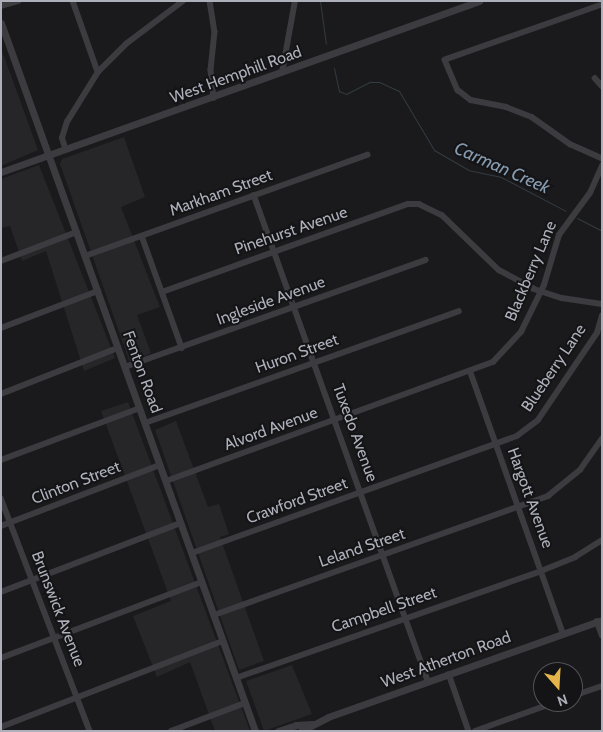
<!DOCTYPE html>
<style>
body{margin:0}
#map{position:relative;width:603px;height:732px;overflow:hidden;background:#1a191b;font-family:Cabin,sans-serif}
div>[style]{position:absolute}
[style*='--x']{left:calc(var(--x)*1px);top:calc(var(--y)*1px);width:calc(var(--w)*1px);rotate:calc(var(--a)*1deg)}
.built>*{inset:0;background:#262528}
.stream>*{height:1px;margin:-0.5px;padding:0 0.5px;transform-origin:0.5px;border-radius:0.5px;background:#333c43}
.minor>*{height:5.5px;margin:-2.75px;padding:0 2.75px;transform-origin:2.75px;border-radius:2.75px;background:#3b3b40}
.tertiary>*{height:7px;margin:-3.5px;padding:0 3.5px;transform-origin:3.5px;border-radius:3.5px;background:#3b3b40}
span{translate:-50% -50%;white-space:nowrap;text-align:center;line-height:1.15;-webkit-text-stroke:4px #141416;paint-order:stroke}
.street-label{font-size:16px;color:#adb0ba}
.water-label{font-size:18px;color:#879cb1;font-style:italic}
.frame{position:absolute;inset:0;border:2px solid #adb0ba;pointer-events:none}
.north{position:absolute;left:533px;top:662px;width:50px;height:50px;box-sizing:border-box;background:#141416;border:1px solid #515258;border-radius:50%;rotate:161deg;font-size:14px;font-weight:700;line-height:20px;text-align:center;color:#adb0ba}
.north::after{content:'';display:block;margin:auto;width:18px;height:22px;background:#e3b54a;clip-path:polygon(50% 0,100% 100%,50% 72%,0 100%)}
</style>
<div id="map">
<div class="built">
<div style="clip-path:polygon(1px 48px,38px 150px,1px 166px)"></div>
<div style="clip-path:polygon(124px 137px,145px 197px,121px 207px,160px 307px,137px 315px,151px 353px,130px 363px,60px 164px,62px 159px)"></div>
<div style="clip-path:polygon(39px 165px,115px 358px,84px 371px,46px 251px,22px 261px,10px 226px,1px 228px,1px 179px)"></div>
<div style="clip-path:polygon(128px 402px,250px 731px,215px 731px,190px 662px,157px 677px,133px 616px,171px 601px,101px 411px)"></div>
<div style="clip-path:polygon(176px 421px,208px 507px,219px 504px,229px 534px,220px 537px,264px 661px,239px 670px,155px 430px)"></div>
<div style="clip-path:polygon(292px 665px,312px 714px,264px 731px,246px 681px)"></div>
</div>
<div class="stream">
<div style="--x:320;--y:1;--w:43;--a:82.1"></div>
<div style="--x:334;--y:68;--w:24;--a:78"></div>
<div style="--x:339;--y:91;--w:8;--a:23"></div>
<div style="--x:346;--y:94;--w:27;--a:-27"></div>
<div style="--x:370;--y:82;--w:9;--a:0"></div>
<div style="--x:379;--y:82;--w:22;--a:24"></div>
<div style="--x:399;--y:91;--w:69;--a:59.3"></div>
<div style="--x:434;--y:150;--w:39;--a:30"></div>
<div style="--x:468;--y:170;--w:34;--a:12"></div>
<div style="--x:501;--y:177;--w:73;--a:27.6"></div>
<div style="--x:577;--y:218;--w:28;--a:27"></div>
</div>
<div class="minor">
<div style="--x:73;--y:1;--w:75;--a:70.6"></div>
<div style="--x:210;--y:1;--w:31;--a:81"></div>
<div style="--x:215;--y:32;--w:38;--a:96"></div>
<div style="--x:211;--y:70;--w:28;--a:84"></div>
<div style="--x:602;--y:5;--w:166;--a:160.7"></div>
<div style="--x:445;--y:60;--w:33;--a:67"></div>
<div style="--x:458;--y:90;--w:16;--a:38"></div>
<div style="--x:471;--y:100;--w:36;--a:11"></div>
<div style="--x:506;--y:107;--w:28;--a:21"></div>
<div style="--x:532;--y:117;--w:47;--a:35.4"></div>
<div style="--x:570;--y:144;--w:35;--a:24"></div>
<div style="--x:1;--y:6;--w:18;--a:-16"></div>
<div style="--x:282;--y:73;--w:73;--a:-79.8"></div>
<div style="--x:595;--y:78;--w:11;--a:49"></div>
<div style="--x:65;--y:148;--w:10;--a:-107"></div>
<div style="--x:62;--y:138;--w:17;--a:-73"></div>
<div style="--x:67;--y:122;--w:59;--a:-58.2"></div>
<div style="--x:98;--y:72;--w:40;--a:-45"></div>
<div style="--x:126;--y:44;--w:71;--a:-37"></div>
<div style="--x:254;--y:195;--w:516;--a:70.3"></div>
<div style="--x:142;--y:236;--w:119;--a:70.3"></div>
<div style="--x:85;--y:256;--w:300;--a:-19.7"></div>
<div style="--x:1;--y:261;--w:81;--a:-20.9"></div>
<div style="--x:162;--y:292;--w:261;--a:-19.7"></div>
<div style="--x:408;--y:204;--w:11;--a:0"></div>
<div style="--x:419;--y:204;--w:25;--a:26"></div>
<div style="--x:442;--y:215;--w:79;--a:44"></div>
<div style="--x:499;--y:270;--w:40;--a:28"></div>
<div style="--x:534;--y:289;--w:29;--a:18"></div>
<div style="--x:562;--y:298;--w:40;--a:8.5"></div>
<div style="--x:1;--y:328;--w:104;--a:-20.9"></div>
<div style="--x:125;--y:367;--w:319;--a:-19.6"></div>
<div style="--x:471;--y:373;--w:276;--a:70.5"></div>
<div style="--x:1;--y:394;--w:126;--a:-21.5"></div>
<div style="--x:145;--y:423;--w:333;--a:-19.6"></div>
<div style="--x:1;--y:460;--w:148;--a:-20.5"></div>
<div style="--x:166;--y:481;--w:348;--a:-20"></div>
<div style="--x:493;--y:362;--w:41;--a:-47"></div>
<div style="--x:521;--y:332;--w:52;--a:-63.9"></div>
<div style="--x:544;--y:285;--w:52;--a:-73.3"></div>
<div style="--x:559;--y:235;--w:52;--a:-53.6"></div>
<div style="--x:590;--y:193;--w:30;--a:-66"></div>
<div style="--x:1;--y:498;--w:249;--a:69.1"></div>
<div style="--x:1;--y:526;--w:170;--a:-21"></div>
<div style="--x:192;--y:553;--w:345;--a:-19.8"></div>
<div style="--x:517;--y:436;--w:26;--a:-37"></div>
<div style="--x:538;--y:420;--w:105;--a:-55.9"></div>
<div style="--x:597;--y:333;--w:18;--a:-74"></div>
<div style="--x:1;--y:592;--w:193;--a:-21"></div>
<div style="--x:214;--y:615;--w:355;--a:-19.6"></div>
<div style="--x:548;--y:496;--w:41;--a:-39.1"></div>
<div style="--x:580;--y:470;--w:38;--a:-55"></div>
<div style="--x:597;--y:621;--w:15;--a:70"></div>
<div style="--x:1;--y:658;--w:215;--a:-20.7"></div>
<div style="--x:449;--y:674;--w:60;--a:70.7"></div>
<div style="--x:236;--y:678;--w:323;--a:-19.3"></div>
<div style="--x:541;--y:571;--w:37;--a:-22"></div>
<div style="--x:575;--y:557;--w:32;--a:-32"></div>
<div style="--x:573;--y:696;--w:31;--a:-19"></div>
<div style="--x:1;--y:727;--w:238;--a:-21.2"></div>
<div style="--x:171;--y:731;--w:79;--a:-20.7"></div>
<div style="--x:475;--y:731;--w:86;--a:-19.7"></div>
</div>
<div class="tertiary">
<div style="--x:1;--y:23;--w:752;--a:70.26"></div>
<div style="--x:1;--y:172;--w:508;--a:-19.68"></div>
<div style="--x:278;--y:731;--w:19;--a:-18"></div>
<div style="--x:296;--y:725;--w:16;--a:-4"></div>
<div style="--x:301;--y:731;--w:30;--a:-27"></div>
<div style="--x:328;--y:717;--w:291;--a:-19.5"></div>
</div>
<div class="street-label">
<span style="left:236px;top:75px;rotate:-20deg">West Hemphill Road</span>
<span style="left:221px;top:193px;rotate:-20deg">Markham Street</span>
<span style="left:291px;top:231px;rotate:-19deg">Pinehurst Avenue</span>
<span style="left:531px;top:271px;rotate:-67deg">Blackberry Lane</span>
<span style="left:271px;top:301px;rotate:-20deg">Ingleside Avenue</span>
<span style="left:297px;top:354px;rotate:-20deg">Huron Street</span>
<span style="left:554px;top:368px;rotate:-56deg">Blueberry Lane</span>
<span style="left:142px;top:372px;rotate:70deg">Fenton Road</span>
<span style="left:271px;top:429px;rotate:-20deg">Alvord Avenue</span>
<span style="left:355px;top:433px;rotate:70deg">Tuxedo Avenue</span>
<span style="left:76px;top:483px;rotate:-21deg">Clinton Street</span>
<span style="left:530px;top:498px;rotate:70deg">Hargott Avenue</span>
<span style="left:297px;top:501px;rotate:-20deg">Crawford Street</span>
<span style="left:362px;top:548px;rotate:-19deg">Leland Street</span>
<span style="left:58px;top:609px;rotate:69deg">Brunswick Avenue</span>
<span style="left:384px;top:610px;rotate:-19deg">Campbell Street</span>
<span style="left:446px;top:660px;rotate:-20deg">West Atherton Road</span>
</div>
<div class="water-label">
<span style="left:502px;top:168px;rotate:24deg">Carman Creek</span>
</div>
<div class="frame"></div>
<div class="north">N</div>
</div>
